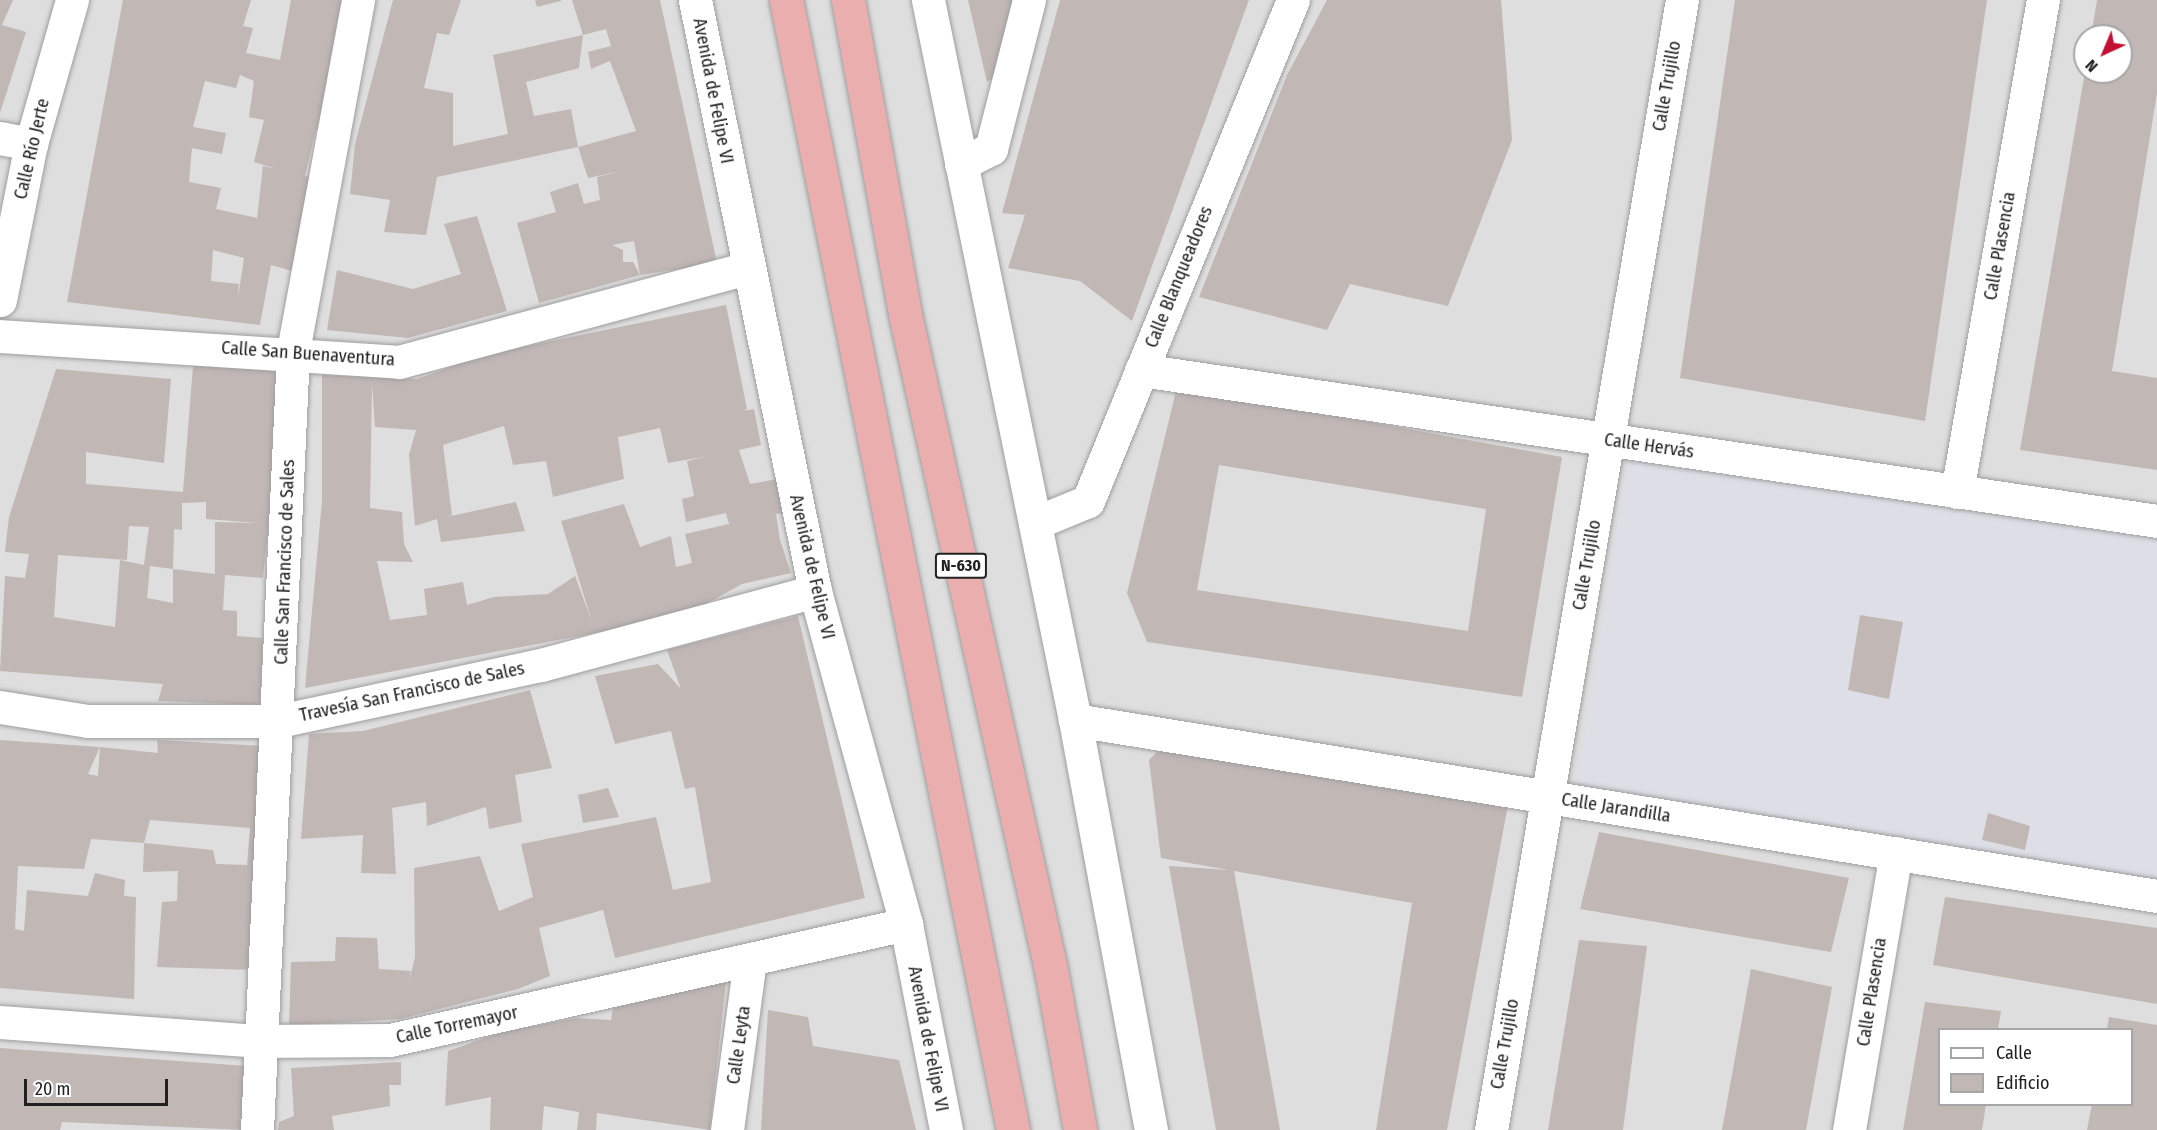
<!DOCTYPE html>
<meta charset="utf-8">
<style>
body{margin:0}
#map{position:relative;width:2157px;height:1130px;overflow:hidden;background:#f0ece8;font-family:"Fira Sans Condensed",sans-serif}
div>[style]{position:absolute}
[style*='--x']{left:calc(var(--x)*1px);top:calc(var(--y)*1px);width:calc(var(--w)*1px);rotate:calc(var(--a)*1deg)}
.residential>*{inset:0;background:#dfdede}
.plaza>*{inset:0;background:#dddee6}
.building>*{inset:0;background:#c1b7b5}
.roads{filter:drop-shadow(0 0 2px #9e9e9e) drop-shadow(0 0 2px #9e9e9e)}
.minor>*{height:33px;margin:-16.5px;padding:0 16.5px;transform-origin:16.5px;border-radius:16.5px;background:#fff}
.trunk>*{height:33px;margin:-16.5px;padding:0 16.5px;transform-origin:16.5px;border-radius:16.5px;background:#ebaeae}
span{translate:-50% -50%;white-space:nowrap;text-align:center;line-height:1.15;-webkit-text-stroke:6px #fff;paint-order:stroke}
.shield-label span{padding:2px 4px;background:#fff;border:2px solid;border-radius:4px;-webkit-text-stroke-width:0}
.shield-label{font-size:16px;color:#212121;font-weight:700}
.street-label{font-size:18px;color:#212121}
.legend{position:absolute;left:1938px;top:1028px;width:195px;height:78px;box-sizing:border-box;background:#fff;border:2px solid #a6a6a6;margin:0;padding:8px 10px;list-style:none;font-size:18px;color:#212121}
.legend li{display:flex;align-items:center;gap:12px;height:30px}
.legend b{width:30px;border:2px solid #a6a6a6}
.north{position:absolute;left:2073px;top:24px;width:60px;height:60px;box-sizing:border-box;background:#fff;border:2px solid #a6a6a6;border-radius:50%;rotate:224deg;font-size:16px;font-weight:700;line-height:24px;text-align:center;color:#212121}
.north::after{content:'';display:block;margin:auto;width:21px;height:27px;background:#c30f31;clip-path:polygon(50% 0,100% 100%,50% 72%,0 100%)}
.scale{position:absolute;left:24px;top:1079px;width:144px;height:27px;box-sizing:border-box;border:3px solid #212121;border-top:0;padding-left:8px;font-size:18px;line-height:21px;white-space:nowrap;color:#212121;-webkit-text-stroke:4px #fff;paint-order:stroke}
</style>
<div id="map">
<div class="residential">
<div style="clip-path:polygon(evenodd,0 0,2157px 0,2157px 1130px,0 1130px,0 0,2085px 36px,2121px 36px,2121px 72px,2085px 72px,2085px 36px,0 0,1940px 1030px,2132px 1030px,2132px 1104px,1940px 1104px,1940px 1030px)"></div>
</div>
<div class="plaza">
<div style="clip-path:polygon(1630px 443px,2157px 535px,2157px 882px,1576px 793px)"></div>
</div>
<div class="building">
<div style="clip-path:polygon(0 0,13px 0,2px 25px,26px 32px,0 113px)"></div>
<div style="clip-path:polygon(evenodd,123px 0,251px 0,243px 26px,253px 28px,246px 53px,280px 60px,291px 0,350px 0,324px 131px,316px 129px,305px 176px,314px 178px,292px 271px,271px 265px,260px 325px,67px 302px,123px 0,240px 75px,254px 81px,249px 117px,264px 120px,254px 162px,277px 169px,263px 166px,257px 218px,216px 209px,221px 188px,189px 182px,192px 148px,222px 154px,226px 133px,193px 127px,205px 81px,236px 88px,240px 75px,123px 0,213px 250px,244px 258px,238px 298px,239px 284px,211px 281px,213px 250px)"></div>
<div style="clip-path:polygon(evenodd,393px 0,461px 0,449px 35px,437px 33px,424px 88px,453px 93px,453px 146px,508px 134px,493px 55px,583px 35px,572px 0,660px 0,717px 263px,640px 275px,539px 303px,517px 223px,556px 212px,550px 192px,578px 183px,584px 204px,600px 200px,597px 177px,621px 171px,588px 178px,578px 147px,636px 131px,610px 61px,591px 69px,588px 52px,611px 46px,606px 29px,583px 35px,579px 68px,526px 82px,534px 116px,571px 109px,578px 147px,437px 177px,426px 235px,384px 232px,390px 200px,350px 194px,355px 144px,393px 0,634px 241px,640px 275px,633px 262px,623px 262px,623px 250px,612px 245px,634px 241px)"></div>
<div style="clip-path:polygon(535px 0,561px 0,561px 1px,537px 7px)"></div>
<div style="clip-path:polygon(968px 0,1016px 0,994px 77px,987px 82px)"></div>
<div style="clip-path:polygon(1060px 0,1249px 0,1132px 321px,1080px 281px,1008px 268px,1025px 215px,1002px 213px)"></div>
<div style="clip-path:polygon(1327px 0,1501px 0,1512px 140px,1448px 306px,1350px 284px,1327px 330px,1199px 297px,1287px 75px)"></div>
<div style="clip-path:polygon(1735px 0,1987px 0,1925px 421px,1680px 378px)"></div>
<div style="clip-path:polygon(2097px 0,2157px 0,2157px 93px,2112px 371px,2157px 378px,2157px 470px,2020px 450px,2085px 72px,2121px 72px,2121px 36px,2091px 36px)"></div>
<div style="clip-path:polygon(477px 216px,507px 311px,408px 338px,327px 330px,337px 270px,413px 289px,461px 274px,444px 224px)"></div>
<div style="clip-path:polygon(evenodd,726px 305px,747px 409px,741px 411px,754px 409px,761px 445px,739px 450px,750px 484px,777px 479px,784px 513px,776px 514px,780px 540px,791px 573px,742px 584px,684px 616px,305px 688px,322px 501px,322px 375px,417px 379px,484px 355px,726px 305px,372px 384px,375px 427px,416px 430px,409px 455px,415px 526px,437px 519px,441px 542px,525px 531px,516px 502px,446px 517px,452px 515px,443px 445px,504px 426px,513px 465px,546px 461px,553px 497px,624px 479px,618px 437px,660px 428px,668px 463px,708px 456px,687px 461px,694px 496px,682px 499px,686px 522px,726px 513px,729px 524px,685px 534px,692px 563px,676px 567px,671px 536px,640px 547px,624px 504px,561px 521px,592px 622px,575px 576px,548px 594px,494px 597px,467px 605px,463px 582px,424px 589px,427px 615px,390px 620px,377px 561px,413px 562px,404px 544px,402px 512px,370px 508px,372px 384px)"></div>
<div style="clip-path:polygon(evenodd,227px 363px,284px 372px,263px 578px,225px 575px,223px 610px,237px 611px,237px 636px,263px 638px,260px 705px,158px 701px,163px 684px,0 671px,5px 576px,25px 578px,29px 554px,5px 552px,9px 517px,56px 369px,171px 379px,164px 463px,86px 452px,86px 484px,183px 492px,193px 366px,227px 363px,206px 502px,206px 519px,259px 523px,215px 522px,215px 574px,173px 569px,173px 603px,147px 598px,150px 566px,173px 569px,174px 529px,182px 530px,182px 503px,206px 502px,227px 363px,129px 526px,149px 527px,144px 565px,120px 560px,115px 627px,54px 617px,58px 555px,127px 560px,129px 526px)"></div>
<div style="clip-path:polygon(evenodd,1177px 387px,1562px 457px,1522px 697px,1147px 642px,1127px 593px,1177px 387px,1219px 465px,1486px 509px,1468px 631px,1197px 590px,1219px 465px)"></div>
<div style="clip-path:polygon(1860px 615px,1903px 622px,1889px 699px,1848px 690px)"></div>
<div style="clip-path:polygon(798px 616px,865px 898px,615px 958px,603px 910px,539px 928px,550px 976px,518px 989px,400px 1019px,289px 1026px,291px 962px,335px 961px,336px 937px,377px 938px,379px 969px,411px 971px,408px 986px,415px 957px,414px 868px,480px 856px,499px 911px,533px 897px,521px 844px,656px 817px,673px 890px,711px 882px,695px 787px,685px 789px,671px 731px,615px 744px,595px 676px,658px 664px,681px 689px,667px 650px)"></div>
<div style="clip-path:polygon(530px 690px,552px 768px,515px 775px,522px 822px,489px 829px,486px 807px,427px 826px,426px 802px,392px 808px,396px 874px,361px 873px,363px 835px,301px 839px,309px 734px,363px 731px)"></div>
<div style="clip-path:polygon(0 740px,100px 747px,88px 774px,98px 776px,100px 747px,158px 753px,157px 740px,265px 746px,254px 970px,157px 967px,162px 902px,177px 901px,178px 871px,143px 872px,144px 843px,213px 850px,216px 864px,247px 865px,250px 828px,150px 820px,144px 843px,91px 839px,84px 869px,18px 866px,15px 929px,24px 931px,27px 890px,88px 896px,95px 873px,125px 880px,124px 896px,136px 897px,134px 999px,0 988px)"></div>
<div style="clip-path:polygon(1160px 749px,1508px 805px,1447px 1130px,1376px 1130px,1412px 903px,1234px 871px,1280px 1130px,1216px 1130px,1169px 866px,1229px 870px,1161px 858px,1149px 760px)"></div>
<div style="clip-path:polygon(608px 788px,619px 817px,583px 823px,578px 795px)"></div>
<div style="clip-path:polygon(1988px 813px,2030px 826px,2025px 850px,1982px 840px)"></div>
<div style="clip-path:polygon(1599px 832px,1849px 878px,1831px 952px,1580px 909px)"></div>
<div style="clip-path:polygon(1945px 897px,2157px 928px,2157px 1004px,1933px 965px)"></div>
<div style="clip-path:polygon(1579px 940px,1647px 946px,1623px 1130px,1548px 1130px)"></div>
<div style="clip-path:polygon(1751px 969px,1832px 987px,1806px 1130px,1722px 1130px)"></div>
<div style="clip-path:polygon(726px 981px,710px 1130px,597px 1113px,596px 1130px,577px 1130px,579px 1112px,544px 1106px,542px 1130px,490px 1130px,491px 1097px,445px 1106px,448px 1051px,502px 1032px,577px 1018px,611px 1020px,613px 1008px)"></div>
<div style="clip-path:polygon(1925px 1002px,2001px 1011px,1998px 1029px,1940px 1029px,1940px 1104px,1986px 1104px,1982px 1130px,1903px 1130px)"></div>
<div style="clip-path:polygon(768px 1010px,808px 1017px,813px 1046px,899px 1060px,916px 1130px,761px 1130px)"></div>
<div style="clip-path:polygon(2109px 1017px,2157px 1025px,2157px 1130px,2087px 1130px,2092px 1104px,2132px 1104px,2132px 1029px,2107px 1029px)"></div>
<div style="clip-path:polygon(0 1048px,247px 1066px,245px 1130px,62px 1122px,60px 1130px,0 1130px)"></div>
<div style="clip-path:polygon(401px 1062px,401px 1085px,389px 1085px,390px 1106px,332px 1116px,334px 1130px,278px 1130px,279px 1122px,294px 1116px,291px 1068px)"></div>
</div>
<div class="roads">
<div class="minor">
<div style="--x:695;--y:0;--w:603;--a:78.52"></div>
<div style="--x:815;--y:591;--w:345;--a:74.7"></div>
<div style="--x:906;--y:924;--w:210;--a:79"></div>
<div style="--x:928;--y:0;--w:735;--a:78.46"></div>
<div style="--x:1075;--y:720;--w:417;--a:79.5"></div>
<div style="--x:0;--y:138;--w:32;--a:11"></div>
<div style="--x:961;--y:164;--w:34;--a:-27"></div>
<div style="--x:991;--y:149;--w:154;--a:-75.7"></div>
<div style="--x:0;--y:300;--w:159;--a:-78.8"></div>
<div style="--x:31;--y:144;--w:150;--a:-74.1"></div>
<div style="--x:0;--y:336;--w:400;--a:3.7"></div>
<div style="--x:399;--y:362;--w:360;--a:-15.1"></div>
<div style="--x:1141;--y:370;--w:1027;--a:8.45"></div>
<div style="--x:1957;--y:492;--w:499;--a:-80.1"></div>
<div style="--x:1035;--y:523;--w:57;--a:-22.5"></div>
<div style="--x:1088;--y:501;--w:541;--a:-67.75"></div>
<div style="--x:0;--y:707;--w:89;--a:9"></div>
<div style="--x:88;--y:721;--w:191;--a:0"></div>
<div style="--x:279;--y:721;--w:268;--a:-12.1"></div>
<div style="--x:541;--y:665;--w:284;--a:-15.1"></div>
<div style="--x:1075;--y:720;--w:1096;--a:9.24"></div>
<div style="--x:0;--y:1022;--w:261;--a:4.2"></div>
<div style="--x:260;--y:1041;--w:130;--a:-0.4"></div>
<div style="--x:390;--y:1040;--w:529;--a:-12.67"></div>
<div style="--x:257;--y:1130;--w:780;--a:-87.35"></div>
<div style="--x:293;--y:351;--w:357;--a:-79.5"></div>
<div style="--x:727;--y:1130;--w:172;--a:-82.3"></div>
<div style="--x:1491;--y:1130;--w:1146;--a:-80.41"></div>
<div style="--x:1849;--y:1130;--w:281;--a:-80.4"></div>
</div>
<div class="trunk">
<div style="--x:786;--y:0;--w:1153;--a:78.64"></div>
<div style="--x:848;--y:0;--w:319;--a:79.7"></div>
<div style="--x:905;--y:314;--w:672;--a:77.45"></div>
<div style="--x:1051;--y:970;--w:163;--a:79.7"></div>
</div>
</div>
<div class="shield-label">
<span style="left:961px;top:566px">N-630</span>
</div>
<div class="street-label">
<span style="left:1667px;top:86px;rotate:-80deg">Calle Trujillo</span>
<span style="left:713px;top:91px;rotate:79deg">Avenida de Felipe VI</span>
<span style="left:32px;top:149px;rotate:-77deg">Calle Río Jerte</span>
<span style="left:2000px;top:246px;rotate:-80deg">Calle Plasencia</span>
<span style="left:1179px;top:277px;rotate:-68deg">Calle Blanqueadores</span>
<span style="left:308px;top:354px;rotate:4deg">Calle San Buenaventura</span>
<span style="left:1649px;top:446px;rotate:8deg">Calle Hervás</span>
<span style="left:285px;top:562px;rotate:-88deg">Calle San Francisco de Sales</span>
<span style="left:1587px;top:565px;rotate:-80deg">Calle Trujillo</span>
<span style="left:812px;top:567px;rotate:77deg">Avenida de Felipe VI</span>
<span style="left:412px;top:692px;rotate:-12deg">Travesía San Francisco de Sales</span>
<span style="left:1616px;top:808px;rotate:9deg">Calle Jarandilla</span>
<span style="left:1872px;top:992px;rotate:-81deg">Calle Plasencia</span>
<span style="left:457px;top:1025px;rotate:-12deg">Calle Torremayor</span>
<span style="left:928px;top:1039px;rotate:79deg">Avenida de Felipe VI</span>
<span style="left:1505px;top:1044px;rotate:-80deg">Calle Trujillo</span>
<span style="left:739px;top:1045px;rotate:-82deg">Calle Leyta</span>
</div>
<ul class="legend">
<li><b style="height:8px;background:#fff"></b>Calle</li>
<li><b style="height:16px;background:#c1b7b5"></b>Edificio</li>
</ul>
<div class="north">N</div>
<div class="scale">20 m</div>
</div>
